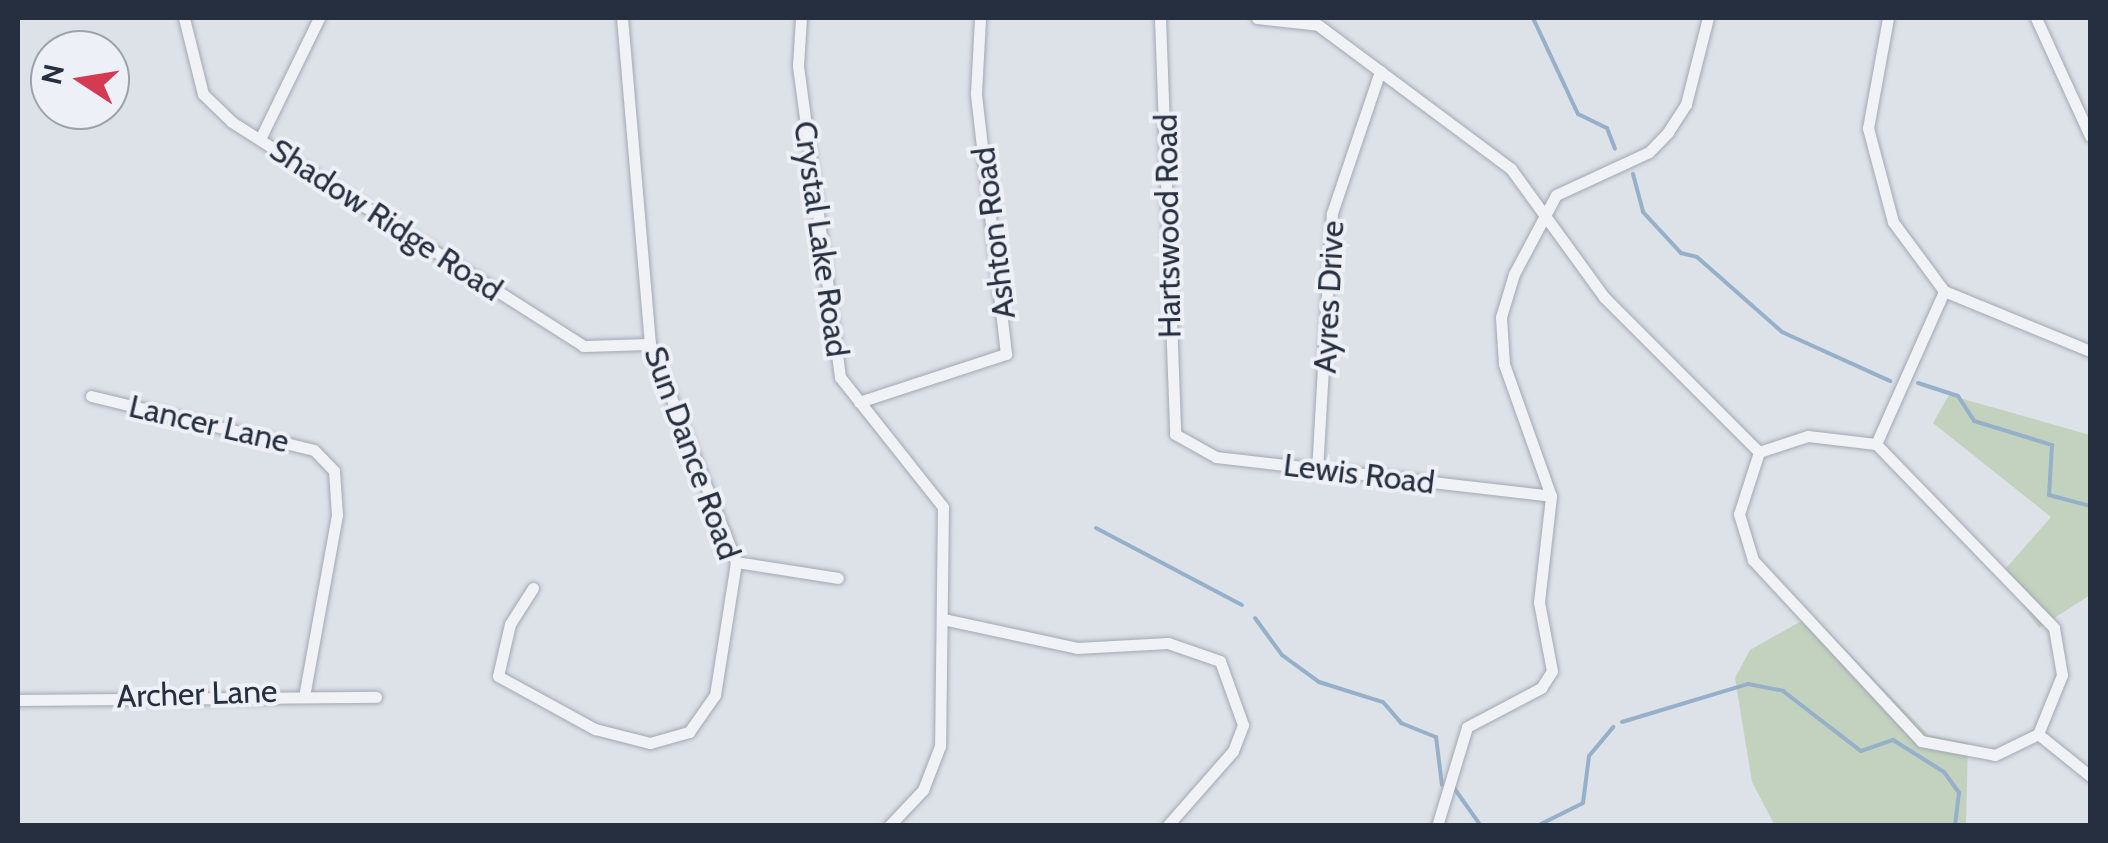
<!DOCTYPE html>
<style>
body{margin:0}
#map{position:relative;width:2108px;height:843px;overflow:hidden;background:#dde1e8;font-family:Cabin,sans-serif}
div>[style]{position:absolute}
[style*='--x']{left:calc(var(--x)*1px);top:calc(var(--y)*1px);width:calc(var(--w)*1px);rotate:calc(var(--a)*1deg)}
.green>*{inset:0;background:#c3d2be}
.stream>*{height:4px;margin:-2px;padding:0 2px;transform-origin:2px;border-radius:2px;background:#96b0ca}
.roads{filter:drop-shadow(0 0 2px #a2a8b2) drop-shadow(0 0 2px #a2a8b2)}
.minor>*{height:11px;margin:-5.5px;padding:0 5.5px;transform-origin:5.5px;border-radius:5.5px;background:#f0f2f6}
span{translate:-50% -50%;white-space:nowrap;text-align:center;line-height:1.15;-webkit-text-stroke:8px #edf0f6;paint-order:stroke}
.street-label{font-size:32px;color:#262f3f}
.frame{position:absolute;inset:0;border:20px solid #262f3f;pointer-events:none}
.north{position:absolute;left:30px;top:30px;width:100px;height:100px;box-sizing:border-box;background:#edf0f6;border:2px solid #9da3ad;border-radius:50%;rotate:282deg;font-size:28px;font-weight:700;line-height:40px;text-align:center;color:#262f3f}
.north::after{content:'';display:block;margin:auto;width:35px;height:45px;background:#d53a53;clip-path:polygon(50% 0,100% 100%,50% 72%,0 100%)}
</style>
<div id="map">
<div class="green">
<div style="clip-path:polygon(1949px 395px,2090px 435px,2090px 595px,2039px 628px,2001px 574px,2051px 517px,1933px 423px)"></div>
<div style="clip-path:polygon(1812px 615px,1928px 735px,1968px 743px,1966px 825px,1774px 824px,1752px 782px,1735px 678px,1750px 650px)"></div>
</div>
<div class="stream">
<div style="--x:1533;--y:18;--w:106;--a:64.9"></div>
<div style="--x:1578;--y:114;--w:32;--a:26"></div>
<div style="--x:1607;--y:128;--w:22;--a:69"></div>
<div style="--x:1633;--y:174;--w:39;--a:75"></div>
<div style="--x:1643;--y:212;--w:56;--a:47.2"></div>
<div style="--x:1681;--y:253;--w:16;--a:14"></div>
<div style="--x:1697;--y:257;--w:113;--a:41.4"></div>
<div style="--x:1782;--y:332;--w:119;--a:24.4"></div>
<div style="--x:1918;--y:383;--w:42;--a:18"></div>
<div style="--x:1958;--y:396;--w:30;--a:57"></div>
<div style="--x:1974;--y:421;--w:82;--a:17.1"></div>
<div style="--x:2052;--y:445;--w:50;--a:93.4"></div>
<div style="--x:2049;--y:495;--w:42;--a:15"></div>
<div style="--x:1096;--y:528;--w:165;--a:27.8"></div>
<div style="--x:1255;--y:618;--w:46;--a:53.9"></div>
<div style="--x:1282;--y:655;--w:46;--a:36.1"></div>
<div style="--x:1319;--y:682;--w:67;--a:17.4"></div>
<div style="--x:1383;--y:702;--w:28;--a:49"></div>
<div style="--x:1401;--y:723;--w:38;--a:22"></div>
<div style="--x:1436;--y:737;--w:48;--a:82.9"></div>
<div style="--x:1622;--y:722;--w:132;--a:-16.8"></div>
<div style="--x:1748;--y:684;--w:36;--a:11"></div>
<div style="--x:1783;--y:691;--w:98;--a:37.6"></div>
<div style="--x:1861;--y:751;--w:34;--a:-19"></div>
<div style="--x:1893;--y:740;--w:60;--a:32.1"></div>
<div style="--x:1944;--y:772;--w:26;--a:54"></div>
<div style="--x:1959;--y:793;--w:33;--a:97"></div>
<div style="--x:1454;--y:788;--w:47;--a:54.6"></div>
<div style="--x:1537;--y:826;--w:51;--a:-26.6"></div>
<div style="--x:1583;--y:803;--w:47;--a:-82.7"></div>
<div style="--x:1589;--y:756;--w:38;--a:-50"></div>
</div>
<div class="roads">
<div class="minor">
<div style="--x:184;--y:18;--w:78;--a:76"></div>
<div style="--x:203;--y:94;--w:40;--a:44"></div>
<div style="--x:232;--y:122;--w:416;--a:32.5"></div>
<div style="--x:583;--y:346;--w:67;--a:-1.7"></div>
<div style="--x:801;--y:18;--w:48;--a:93.6"></div>
<div style="--x:798;--y:66;--w:314;--a:82.3"></div>
<div style="--x:840;--y:377;--w:166;--a:51.6"></div>
<div style="--x:943;--y:507;--w:239;--a:90.7"></div>
<div style="--x:940;--y:746;--w:47;--a:111.1"></div>
<div style="--x:923;--y:790;--w:50;--a:133.4"></div>
<div style="--x:1160;--y:18;--w:416;--a:87.9"></div>
<div style="--x:1175;--y:434;--w:47;--a:29.3"></div>
<div style="--x:1216;--y:457;--w:337;--a:6.6"></div>
<div style="--x:1257;--y:18;--w:61;--a:6.5"></div>
<div style="--x:1318;--y:25;--w:241;--a:36.7"></div>
<div style="--x:1511;--y:169;--w:158;--a:54"></div>
<div style="--x:1604;--y:297;--w:219;--a:45"></div>
<div style="--x:1888;--y:18;--w:112;--a:100.3"></div>
<div style="--x:1868;--y:128;--w:97;--a:75.1"></div>
<div style="--x:1893;--y:222;--w:86;--a:53.5"></div>
<div style="--x:1944;--y:291;--w:158;--a:22.3"></div>
<div style="--x:2036;--y:18;--w:130;--a:65.4"></div>
<div style="--x:260;--y:139;--w:135;--a:-64"></div>
<div style="--x:91;--y:396;--w:229;--a:13.6"></div>
<div style="--x:314;--y:450;--w:29;--a:46"></div>
<div style="--x:334;--y:471;--w:44;--a:86.1"></div>
<div style="--x:337;--y:515;--w:179;--a:100.3"></div>
<div style="--x:859;--y:402;--w:155;--a:-18.1"></div>
<div style="--x:1006;--y:354;--w:263;--a:-96.6"></div>
<div style="--x:976;--y:93;--w:75;--a:-86.9"></div>
<div style="--x:1876;--y:444;--w:167;--a:-66"></div>
<div style="--x:1759;--y:452;--w:52;--a:-18.1"></div>
<div style="--x:1808;--y:436;--w:68;--a:6.7"></div>
<div style="--x:1876;--y:444;--w:256;--a:45.9"></div>
<div style="--x:2054;--y:628;--w:48;--a:80.3"></div>
<div style="--x:2062;--y:675;--w:64;--a:112.1"></div>
<div style="--x:1759;--y:452;--w:65;--a:107.9"></div>
<div style="--x:1739;--y:514;--w:48;--a:73.1"></div>
<div style="--x:1753;--y:560;--w:247;--a:47.1"></div>
<div style="--x:1921;--y:741;--w:75;--a:10.7"></div>
<div style="--x:1995;--y:755;--w:48;--a:-26"></div>
<div style="--x:1317;--y:471;--w:258;--a:-86.7"></div>
<div style="--x:1332;--y:213;--w:150;--a:-71.3"></div>
<div style="--x:736;--y:562;--w:103;--a:8.9"></div>
<div style="--x:533;--y:588;--w:43;--a:122.6"></div>
<div style="--x:510;--y:624;--w:53;--a:103"></div>
<div style="--x:498;--y:676;--w:111;--a:28.7"></div>
<div style="--x:595;--y:729;--w:57;--a:14.3"></div>
<div style="--x:650;--y:743;--w:41;--a:-15.8"></div>
<div style="--x:689;--y:732;--w:45;--a:-54.9"></div>
<div style="--x:715;--y:695;--w:135;--a:-81"></div>
<div style="--x:736;--y:562;--w:234;--a:-111.5"></div>
<div style="--x:650;--y:344;--w:327;--a:-94.9"></div>
<div style="--x:943;--y:619;--w:137;--a:12.2"></div>
<div style="--x:1077;--y:648;--w:91;--a:-3.1"></div>
<div style="--x:1168;--y:643;--w:55;--a:19.1"></div>
<div style="--x:1220;--y:661;--w:68;--a:70.2"></div>
<div style="--x:1243;--y:725;--w:28;--a:111"></div>
<div style="--x:1233;--y:751;--w:100;--a:131.3"></div>
<div style="--x:18;--y:700;--w:358;--a:-0.5"></div>
<div style="--x:2038;--y:734;--w:67;--a:38.9"></div>
<div style="--x:1437;--y:826;--w:103;--a:-73.1"></div>
<div style="--x:1467;--y:727;--w:84;--a:-27.8"></div>
<div style="--x:1541;--y:688;--w:20;--a:-57"></div>
<div style="--x:1552;--y:671;--w:70;--a:-100.7"></div>
<div style="--x:1539;--y:602;--w:107;--a:-83.5"></div>
<div style="--x:1551;--y:496;--w:140;--a:-109.6"></div>
<div style="--x:1504;--y:364;--w:47;--a:-93.7"></div>
<div style="--x:1501;--y:317;--w:45;--a:-73.2"></div>
<div style="--x:1514;--y:274;--w:89;--a:-62"></div>
<div style="--x:1556;--y:195;--w:102;--a:-24.8"></div>
<div style="--x:1649;--y:152;--w:28;--a:-46"></div>
<div style="--x:1668;--y:132;--w:33;--a:-57"></div>
<div style="--x:1686;--y:104;--w:89;--a:-75.7"></div>
</div>
</div>
<div class="street-label">
<span style="left:386px;top:220px;rotate:33deg">Shadow Ridge Road</span>
<span style="left:1168px;top:226px;rotate:-91deg">Hartswood Road</span>
<span style="left:994px;top:233px;rotate:-97deg">Ashton Road</span>
<span style="left:821px;top:239px;rotate:82deg">Crystal Lake Road</span>
<span style="left:1329px;top:297px;rotate:-87deg">Ayres Drive</span>
<span style="left:209px;top:424px;rotate:13deg">Lancer Lane</span>
<span style="left:692px;top:453px;rotate:70deg">Sun Dance Road</span>
<span style="left:1359px;top:474px;rotate:7deg">Lewis Road</span>
<span style="left:197px;top:694px;rotate:-2deg">Archer Lane</span>
</div>
<div class="frame"></div>
<div class="north">N</div>
</div>
